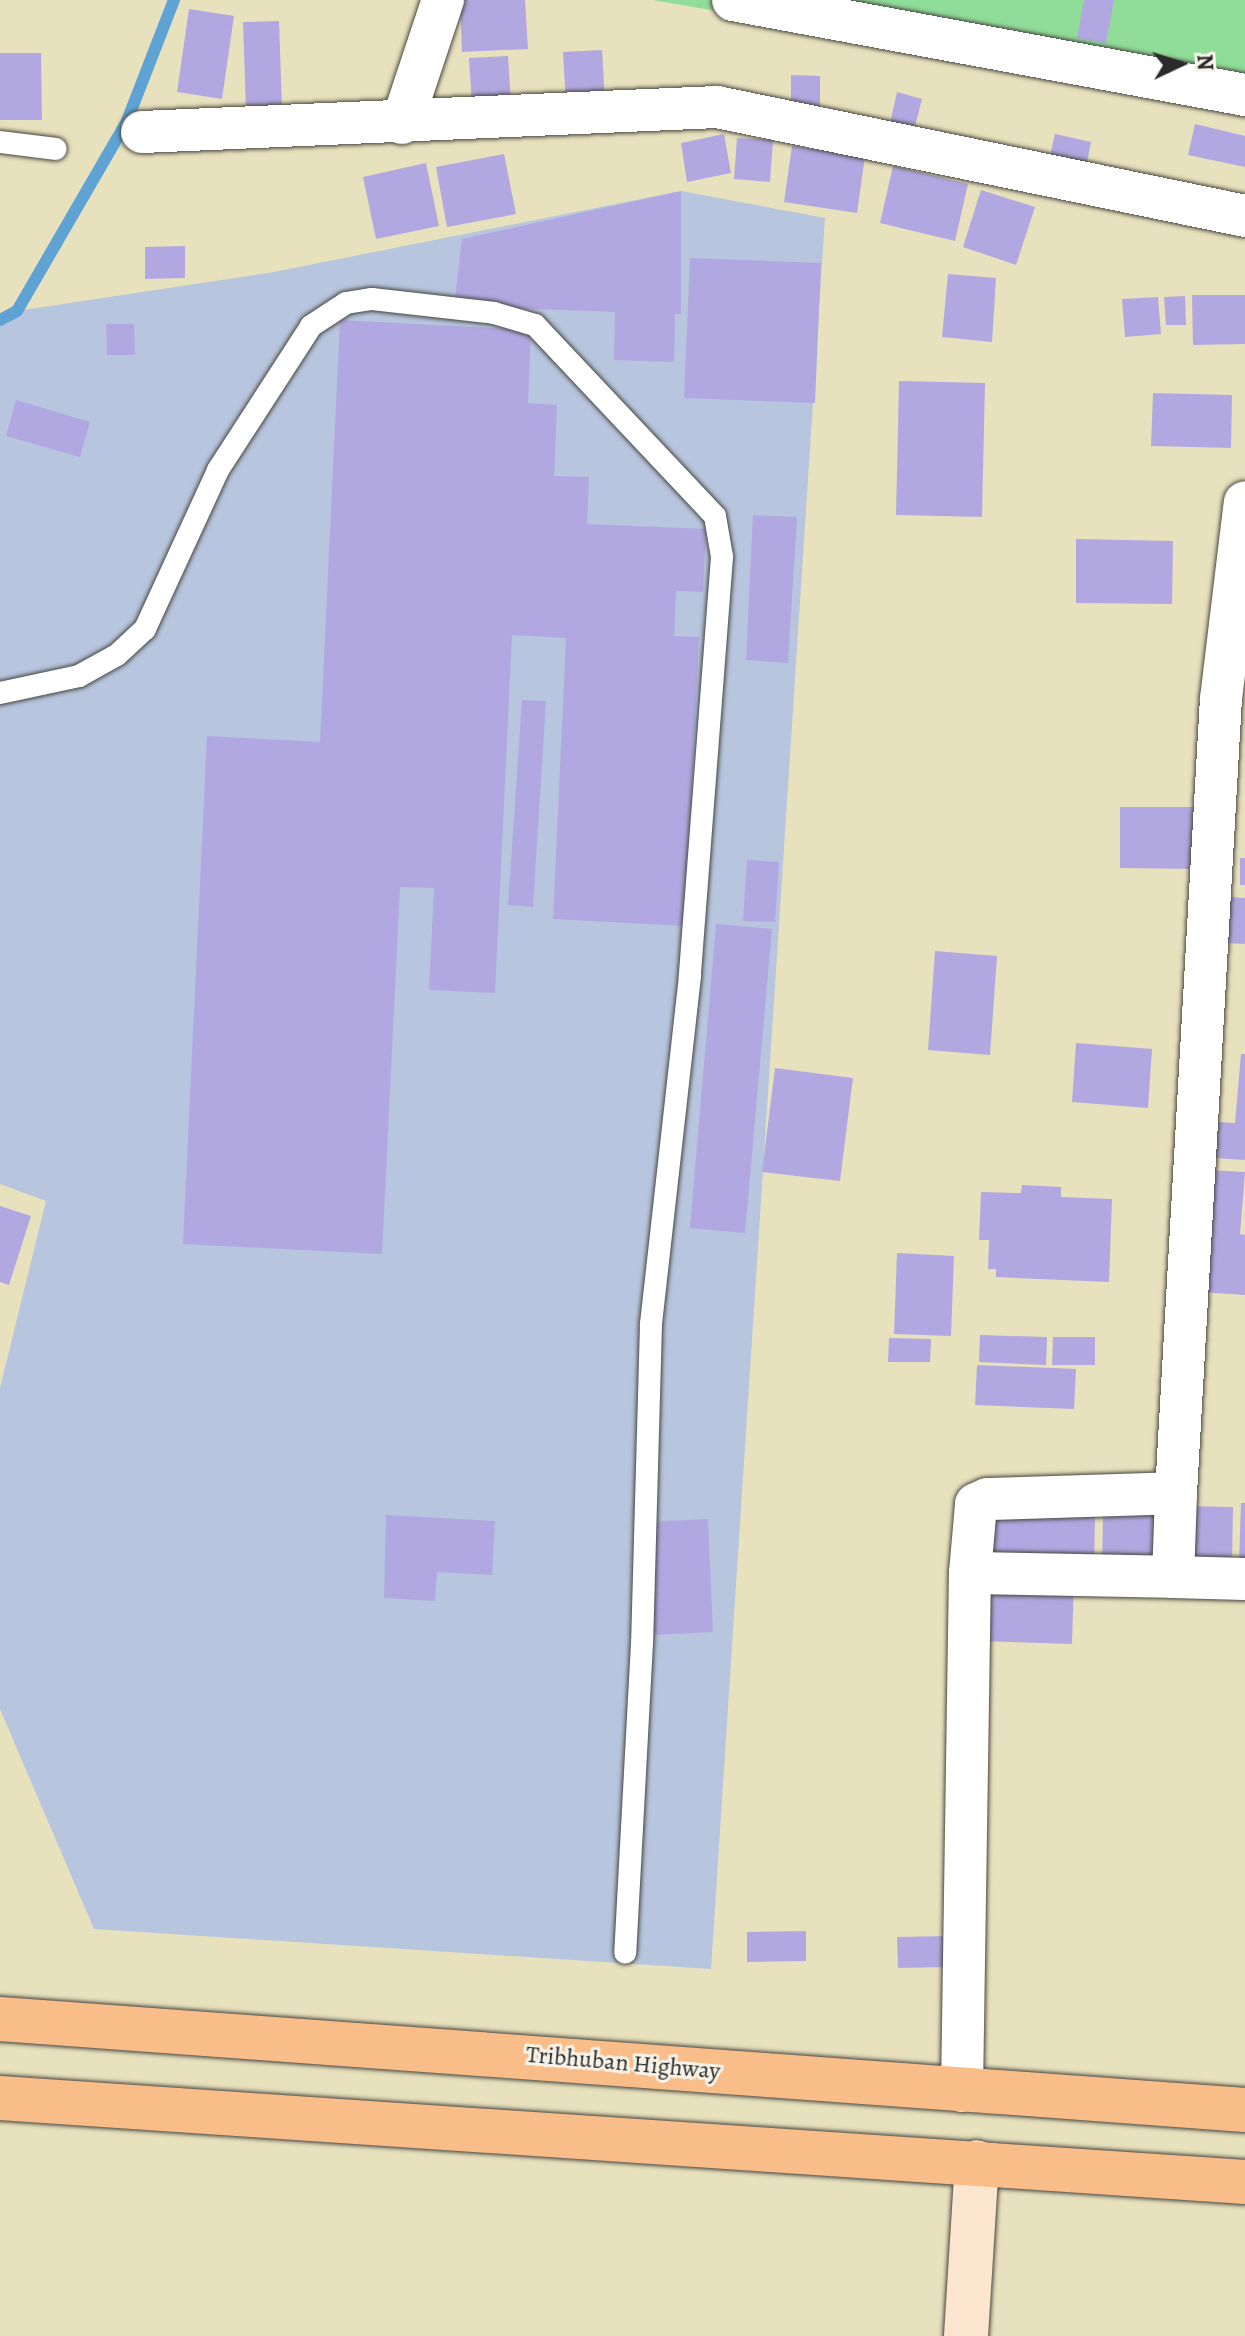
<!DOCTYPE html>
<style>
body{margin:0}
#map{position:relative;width:1245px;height:2336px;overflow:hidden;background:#e8e1bd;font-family:Alegreya,serif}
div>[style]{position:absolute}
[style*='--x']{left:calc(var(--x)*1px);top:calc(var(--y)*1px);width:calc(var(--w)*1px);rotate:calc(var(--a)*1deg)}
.industrial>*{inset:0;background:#b7c5de}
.green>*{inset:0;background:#90dd9a}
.stream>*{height:12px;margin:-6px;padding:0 6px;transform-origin:6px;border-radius:6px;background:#5ea3d3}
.building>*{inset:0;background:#b2a8e1}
.roads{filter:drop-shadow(0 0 2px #474641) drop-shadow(0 0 2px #474641)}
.service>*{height:22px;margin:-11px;padding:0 11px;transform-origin:11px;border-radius:11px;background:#fff}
.minor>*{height:42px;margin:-21px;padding:0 21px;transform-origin:21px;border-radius:21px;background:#fff}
.secondary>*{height:44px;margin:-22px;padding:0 22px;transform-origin:22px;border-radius:22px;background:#fce5cf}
.trunk>*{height:44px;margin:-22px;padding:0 22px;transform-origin:22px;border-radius:22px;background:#f8bd88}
span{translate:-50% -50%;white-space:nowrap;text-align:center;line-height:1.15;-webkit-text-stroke:6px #f7f3e8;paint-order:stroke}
.street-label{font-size:24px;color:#2b2b2b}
.north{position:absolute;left:1141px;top:24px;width:80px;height:80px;-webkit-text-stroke:6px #f7f3e8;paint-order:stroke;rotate:86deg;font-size:22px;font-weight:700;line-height:32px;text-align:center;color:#2b2b2b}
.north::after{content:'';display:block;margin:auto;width:28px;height:36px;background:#2b2b2b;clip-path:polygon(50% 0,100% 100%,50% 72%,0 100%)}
</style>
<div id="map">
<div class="industrial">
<div style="clip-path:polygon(681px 191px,825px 218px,711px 1969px,94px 1929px,0 1709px,0 1388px,46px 1201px,0 1184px,0 320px,17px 311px,274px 272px)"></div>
</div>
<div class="green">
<div style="clip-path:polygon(653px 0,1245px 0,1245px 102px)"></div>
</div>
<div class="stream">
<div style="--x:0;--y:320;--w:19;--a:-28"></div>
<div style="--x:17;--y:311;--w:220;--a:-59.9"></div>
<div style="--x:127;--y:121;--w:130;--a:-68.8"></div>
</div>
<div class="building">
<div style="clip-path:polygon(460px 0,525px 0,528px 49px,462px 52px)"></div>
<div style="clip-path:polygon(1084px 0,1114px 0,1106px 43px,1077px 38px)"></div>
<div style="clip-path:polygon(189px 9px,234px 16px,222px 99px,177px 92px)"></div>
<div style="clip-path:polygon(279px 21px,282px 108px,246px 110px,243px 22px)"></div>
<div style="clip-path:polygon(602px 50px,605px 102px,566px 105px,563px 52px)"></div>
<div style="clip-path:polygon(0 53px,41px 53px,42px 120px,0 120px)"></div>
<div style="clip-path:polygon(508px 56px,511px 103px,472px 106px,469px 58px)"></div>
<div style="clip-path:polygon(791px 75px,820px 76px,820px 114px,791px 113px)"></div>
<div style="clip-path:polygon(897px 92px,922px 99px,913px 134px,889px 128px)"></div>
<div style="clip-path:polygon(1195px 124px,1245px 136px,1245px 167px,1188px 155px)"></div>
<div style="clip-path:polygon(724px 134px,731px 173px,687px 182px,681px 143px)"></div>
<div style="clip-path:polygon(1055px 134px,1091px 142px,1085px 173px,1048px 164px)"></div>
<div style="clip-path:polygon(737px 138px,773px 140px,770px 182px,734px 179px)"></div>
<div style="clip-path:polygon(792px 146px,865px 156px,857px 213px,784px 202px)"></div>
<div style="clip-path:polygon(504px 154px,516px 214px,447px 227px,436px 167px)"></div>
<div style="clip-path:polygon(426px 163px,439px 226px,376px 239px,363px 177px)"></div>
<div style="clip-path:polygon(893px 166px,968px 184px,955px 241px,880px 223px)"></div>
<div style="clip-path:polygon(981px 190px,1035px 207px,1016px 265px,963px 247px)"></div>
<div style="clip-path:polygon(681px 191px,681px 314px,675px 314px,674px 362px,614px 360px,615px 312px,454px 306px,462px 239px)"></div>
<div style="clip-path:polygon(185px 246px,185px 278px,145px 279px,145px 247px)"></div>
<div style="clip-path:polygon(690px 258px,821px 263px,815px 403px,684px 398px)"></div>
<div style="clip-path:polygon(948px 274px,996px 278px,992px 342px,942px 337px)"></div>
<div style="clip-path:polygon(1192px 295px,1245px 295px,1245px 344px,1193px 345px)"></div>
<div style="clip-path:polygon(1185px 296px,1186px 325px,1166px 325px,1164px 297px)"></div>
<div style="clip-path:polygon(1158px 297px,1161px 334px,1125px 337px,1122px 299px)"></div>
<div style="clip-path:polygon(340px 320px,531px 330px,528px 403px,557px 405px,554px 476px,589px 477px,587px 524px,706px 529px,703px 592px,676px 591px,674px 636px,699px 637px,685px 926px,553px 919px,566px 638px,512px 635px,495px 993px,429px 990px,434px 888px,400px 887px,382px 1254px,183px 1244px,207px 736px,320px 742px)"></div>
<div style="clip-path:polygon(106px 324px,134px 324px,135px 355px,107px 355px)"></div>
<div style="clip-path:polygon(899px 381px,985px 383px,982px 517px,896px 515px)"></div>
<div style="clip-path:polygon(1153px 393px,1232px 395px,1231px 448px,1151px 446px)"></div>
<div style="clip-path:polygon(16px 400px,90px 422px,80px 457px,6px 436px)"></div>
<div style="clip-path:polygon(753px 515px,797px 517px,788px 663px,746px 660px)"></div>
<div style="clip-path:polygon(1076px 539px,1173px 541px,1172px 604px,1076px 603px)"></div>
<div style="clip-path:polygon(522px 700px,546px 701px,533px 907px,508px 905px)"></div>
<div style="clip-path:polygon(1120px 807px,1199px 807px,1198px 869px,1120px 868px)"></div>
<div style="clip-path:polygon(1240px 858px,1245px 858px,1245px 885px,1240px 885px)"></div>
<div style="clip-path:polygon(747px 860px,779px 862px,775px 922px,743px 921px)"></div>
<div style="clip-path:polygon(1230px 897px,1245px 898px,1245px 944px,1226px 943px)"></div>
<div style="clip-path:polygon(716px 924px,772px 929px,745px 1233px,690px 1228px)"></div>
<div style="clip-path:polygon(935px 951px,997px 956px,990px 1055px,928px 1050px)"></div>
<div style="clip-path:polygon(1076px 1043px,1152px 1049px,1148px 1108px,1072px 1102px)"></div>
<div style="clip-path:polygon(1241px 1054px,1245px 1054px,1245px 1160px,1214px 1158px,1217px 1122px,1235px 1123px)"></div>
<div style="clip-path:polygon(775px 1068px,853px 1078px,840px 1181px,762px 1172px)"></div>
<div style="clip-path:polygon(1210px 1170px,1245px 1172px,1240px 1234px,1245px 1235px,1245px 1295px,1200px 1292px)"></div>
<div style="clip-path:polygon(1022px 1185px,1061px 1187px,1061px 1197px,1112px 1199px,1109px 1282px,996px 1277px,996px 1269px,988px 1269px,989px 1240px,979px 1240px,981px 1192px,1021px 1193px)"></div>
<div style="clip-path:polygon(0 1206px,31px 1216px,9px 1285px,0 1282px)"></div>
<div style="clip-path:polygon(897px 1253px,954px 1256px,951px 1336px,894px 1334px)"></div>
<div style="clip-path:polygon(980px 1335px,1047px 1337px,1046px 1365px,979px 1362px)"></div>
<div style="clip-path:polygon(1053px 1337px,1095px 1337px,1095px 1365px,1052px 1365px)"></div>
<div style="clip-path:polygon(889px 1338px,931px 1339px,930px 1362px,888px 1362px)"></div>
<div style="clip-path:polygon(977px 1365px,1076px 1369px,1074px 1409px,975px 1405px)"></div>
<div style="clip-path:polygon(1241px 1503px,1245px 1503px,1245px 1566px,1239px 1565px)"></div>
<div style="clip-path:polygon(1183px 1506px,1233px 1507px,1232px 1561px,1182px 1561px)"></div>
<div style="clip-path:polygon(1103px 1513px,1162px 1515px,1161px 1569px,1102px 1569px)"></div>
<div style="clip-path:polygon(386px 1515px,495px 1521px,492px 1575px,437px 1572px,435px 1601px,384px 1598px)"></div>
<div style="clip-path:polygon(982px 1515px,1095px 1517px,1094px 1571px,981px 1569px)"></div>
<div style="clip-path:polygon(708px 1519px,713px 1632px,653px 1635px,648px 1522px)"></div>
<div style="clip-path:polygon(981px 1577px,1074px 1579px,1072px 1644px,979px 1641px)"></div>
<div style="clip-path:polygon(806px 1931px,806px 1961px,747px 1962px,747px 1932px)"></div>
<div style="clip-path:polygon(947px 1936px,947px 1967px,898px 1968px,897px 1937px)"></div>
</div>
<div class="roads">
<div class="service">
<div style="--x:0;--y:142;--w:56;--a:7.1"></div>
<div style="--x:0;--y:693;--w:81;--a:-12.1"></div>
<div style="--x:79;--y:676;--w:43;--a:-28.9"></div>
<div style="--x:117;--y:655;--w:38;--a:-43"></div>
<div style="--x:145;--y:629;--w:175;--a:-65.3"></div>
<div style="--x:218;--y:470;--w:171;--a:-57.1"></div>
<div style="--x:311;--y:326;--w:42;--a:-33.3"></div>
<div style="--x:346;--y:303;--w:26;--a:-9"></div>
<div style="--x:372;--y:299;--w:123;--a:6.5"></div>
<div style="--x:494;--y:313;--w:43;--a:16.3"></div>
<div style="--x:535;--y:325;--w:262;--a:46.7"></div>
<div style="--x:715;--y:516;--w:42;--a:80.3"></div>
<div style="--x:722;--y:557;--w:420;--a:94.4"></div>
<div style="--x:690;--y:976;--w:350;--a:96.4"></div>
<div style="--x:651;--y:1324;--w:319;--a:91.6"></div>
<div style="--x:642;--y:1643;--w:310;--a:93.1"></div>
</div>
<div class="minor">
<div style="--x:733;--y:0;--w:521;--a:10.51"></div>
<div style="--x:402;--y:123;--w:130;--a:-71.6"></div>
<div style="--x:142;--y:132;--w:576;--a:-2.49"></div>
<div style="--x:717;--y:107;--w:539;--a:11.66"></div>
<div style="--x:1176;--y:1493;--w:84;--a:92"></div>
<div style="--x:1173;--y:1577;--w:72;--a:1.6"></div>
<div style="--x:970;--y:1573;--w:203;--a:1.1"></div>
<div style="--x:962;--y:2091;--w:518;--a:-89.12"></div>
<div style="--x:970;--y:1573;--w:69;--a:-85"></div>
<div style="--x:976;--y:1504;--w:13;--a:-23"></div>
<div style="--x:988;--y:1499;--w:188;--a:-1.8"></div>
<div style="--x:1176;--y:1493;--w:795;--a:-86.76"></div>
<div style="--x:1221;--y:699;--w:198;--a:-83.1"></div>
</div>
<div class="secondary">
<div style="--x:966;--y:2336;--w:174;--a:-86.4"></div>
</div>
<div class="trunk">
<div style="--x:0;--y:2019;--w:1248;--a:4.18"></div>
<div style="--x:0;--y:2098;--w:1248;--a:3.86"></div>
</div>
</div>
<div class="street-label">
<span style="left:623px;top:2063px;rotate:5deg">Tribhuban Highway</span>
</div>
<div class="north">N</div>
</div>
